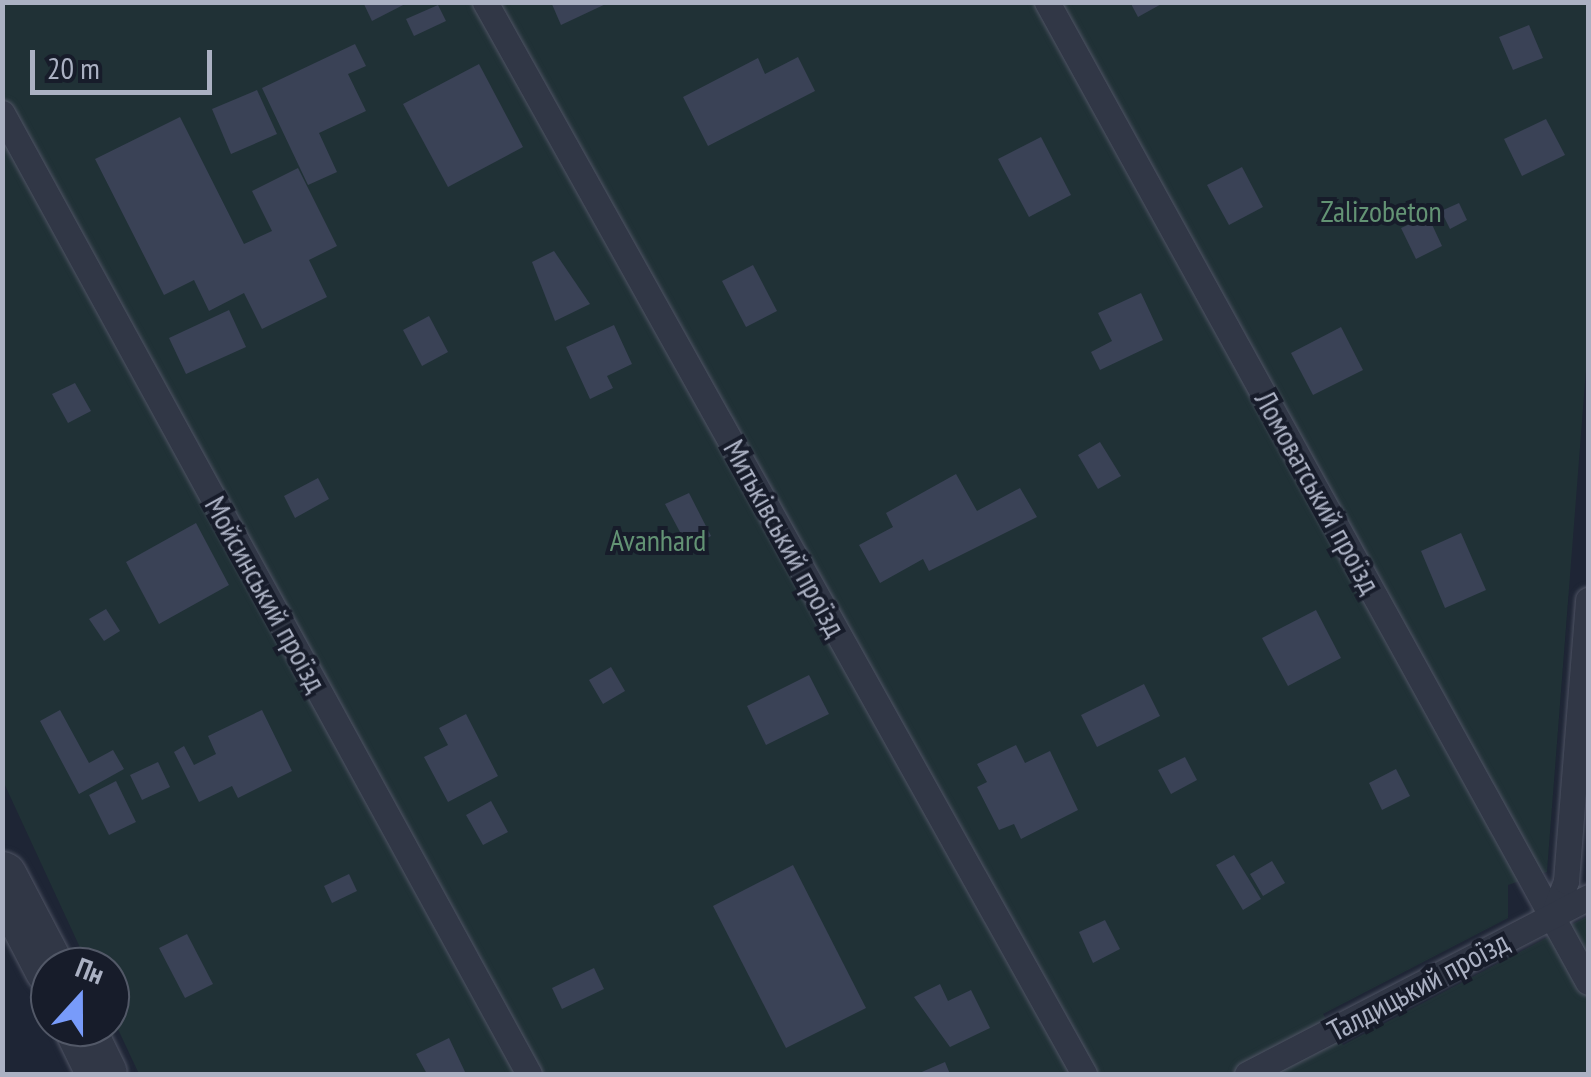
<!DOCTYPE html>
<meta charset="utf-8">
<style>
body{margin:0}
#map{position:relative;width:1591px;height:1077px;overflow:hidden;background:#1e2535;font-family:"PT Sans Narrow",sans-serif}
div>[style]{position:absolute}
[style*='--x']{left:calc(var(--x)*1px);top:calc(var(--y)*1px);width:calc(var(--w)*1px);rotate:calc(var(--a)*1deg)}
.green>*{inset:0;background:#203136}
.building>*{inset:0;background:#3a4256}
.roads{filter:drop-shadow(0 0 2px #4f5464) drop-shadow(0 0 2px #4f5464)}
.lane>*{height:25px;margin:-12.5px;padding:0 12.5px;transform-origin:12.5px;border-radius:12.5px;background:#313746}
.street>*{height:50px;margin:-25px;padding:0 25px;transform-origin:25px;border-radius:25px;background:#313746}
span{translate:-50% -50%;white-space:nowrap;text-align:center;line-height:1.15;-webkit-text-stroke:8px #171c2a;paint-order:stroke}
.park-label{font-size:30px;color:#639374}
.street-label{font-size:30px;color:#abb1c3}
.frame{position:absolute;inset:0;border:5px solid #abb1c3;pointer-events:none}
.north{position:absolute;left:30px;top:947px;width:100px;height:100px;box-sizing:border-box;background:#171c2a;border:2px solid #525867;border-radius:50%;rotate:21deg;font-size:28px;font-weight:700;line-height:40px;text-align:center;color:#abb1c3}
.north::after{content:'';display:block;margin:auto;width:35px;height:45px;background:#789bfa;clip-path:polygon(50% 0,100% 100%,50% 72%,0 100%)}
.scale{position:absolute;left:30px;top:50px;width:182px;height:45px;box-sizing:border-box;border:5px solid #abb1c3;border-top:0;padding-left:12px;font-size:30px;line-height:35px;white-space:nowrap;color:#abb1c3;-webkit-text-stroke:8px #171c2a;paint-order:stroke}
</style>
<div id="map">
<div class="green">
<div style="clip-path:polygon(2px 3px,1588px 3px,1588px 344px,1547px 872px,1508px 885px,1508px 918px,1323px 1014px,1343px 1045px,1588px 916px,1588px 1074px,139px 1074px,110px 1012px,110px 967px,89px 967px,3px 781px)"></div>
</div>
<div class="building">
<div style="clip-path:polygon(363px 2px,409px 2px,372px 21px)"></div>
<div style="clip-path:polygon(551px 2px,610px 2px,561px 25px)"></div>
<div style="clip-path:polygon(1130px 2px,1165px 2px,1138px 17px)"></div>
<div style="clip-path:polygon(438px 5px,446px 21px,414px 36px,406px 19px)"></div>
<div style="clip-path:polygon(1529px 25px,1543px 58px,1513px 70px,1499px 37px)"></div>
<div style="clip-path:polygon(355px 44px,366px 66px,348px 74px,366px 111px,319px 133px,337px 172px,308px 185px,262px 88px)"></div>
<div style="clip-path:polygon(798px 57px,815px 91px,708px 146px,683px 97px,758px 58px,765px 74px)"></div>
<div style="clip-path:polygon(479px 64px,523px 147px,448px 187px,403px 104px)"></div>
<div style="clip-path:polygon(257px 90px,277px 134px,231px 154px,212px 109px)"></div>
<div style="clip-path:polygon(180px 117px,244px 244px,272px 231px,252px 191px,298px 168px,337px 246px,309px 260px,327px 297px,262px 329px,244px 293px,209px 311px,194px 280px,164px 295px,95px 159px)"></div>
<div style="clip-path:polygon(1546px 119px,1565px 155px,1522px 176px,1504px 139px)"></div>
<div style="clip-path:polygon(1041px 137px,1071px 195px,1029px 217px,998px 159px)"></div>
<div style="clip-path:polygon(1242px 167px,1263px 207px,1229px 225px,1207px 185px)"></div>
<div style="clip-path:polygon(1459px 203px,1467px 220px,1450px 229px,1441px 211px)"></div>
<div style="clip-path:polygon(1428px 216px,1442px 246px,1416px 259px,1401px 228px)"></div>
<div style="clip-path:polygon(554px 251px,590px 304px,555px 321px,532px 262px)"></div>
<div style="clip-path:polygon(753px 265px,777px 311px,746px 327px,722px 281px)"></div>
<div style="clip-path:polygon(1141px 293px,1163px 340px,1100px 370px,1091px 352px,1112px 341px,1098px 313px)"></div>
<div style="clip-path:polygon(229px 310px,246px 347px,186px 374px,169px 338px)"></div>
<div style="clip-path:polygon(429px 316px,448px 352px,422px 366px,403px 330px)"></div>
<div style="clip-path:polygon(614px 325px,632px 364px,607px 376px,613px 388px,590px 399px,566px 347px)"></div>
<div style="clip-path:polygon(1341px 327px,1363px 370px,1313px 395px,1291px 353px)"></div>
<div style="clip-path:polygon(75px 383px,91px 411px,68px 423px,52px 394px)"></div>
<div style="clip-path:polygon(1100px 442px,1121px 476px,1098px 489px,1078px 455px)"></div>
<div style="clip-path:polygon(956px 474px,977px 511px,1020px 488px,1037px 517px,929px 571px,923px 559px,880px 583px,859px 545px,893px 527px,886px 513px)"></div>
<div style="clip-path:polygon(318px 478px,329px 499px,295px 518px,284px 496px)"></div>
<div style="clip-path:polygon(689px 493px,711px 536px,688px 547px,665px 504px)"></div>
<div style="clip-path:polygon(196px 523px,229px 585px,159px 624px,126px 562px)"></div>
<div style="clip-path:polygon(1461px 533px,1486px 590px,1445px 608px,1421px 551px)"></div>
<div style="clip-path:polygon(106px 609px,120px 631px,104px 641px,89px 619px)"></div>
<div style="clip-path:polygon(1316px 610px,1341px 658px,1288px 686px,1262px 638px)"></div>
<div style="clip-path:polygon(611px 667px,625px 691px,603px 704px,589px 680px)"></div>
<div style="clip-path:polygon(809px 675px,829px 714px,766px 745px,747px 706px)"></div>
<div style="clip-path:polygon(1144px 684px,1160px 716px,1097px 747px,1081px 715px)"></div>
<div style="clip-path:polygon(60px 710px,89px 763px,113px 750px,124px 769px,79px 794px,40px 721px)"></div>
<div style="clip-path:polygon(262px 710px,292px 771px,238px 798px,232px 786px,199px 802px,174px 752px,184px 746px,194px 765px,216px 754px,208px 736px)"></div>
<div style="clip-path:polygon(466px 714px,498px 776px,448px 802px,424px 757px,448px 745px,439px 728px)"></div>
<div style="clip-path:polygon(1016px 745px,1025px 763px,1050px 751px,1078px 810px,1021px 839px,1014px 824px,999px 830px,977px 787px,987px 782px,977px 764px)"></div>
<div style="clip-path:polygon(1185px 757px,1197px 780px,1171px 794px,1158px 770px)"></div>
<div style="clip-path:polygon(158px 762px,170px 787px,142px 800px,130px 775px)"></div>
<div style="clip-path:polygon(1396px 769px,1410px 796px,1382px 810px,1369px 783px)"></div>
<div style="clip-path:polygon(116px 781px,136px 822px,109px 835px,89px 795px)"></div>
<div style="clip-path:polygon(491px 801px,508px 832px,483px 845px,466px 815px)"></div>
<div style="clip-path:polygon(1234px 855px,1261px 899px,1243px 910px,1216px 865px)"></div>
<div style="clip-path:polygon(1272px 861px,1285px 883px,1263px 896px,1250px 874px)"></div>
<div style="clip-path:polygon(793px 865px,866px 1008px,786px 1048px,713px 906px)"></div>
<div style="clip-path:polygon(349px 874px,357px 891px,332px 903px,324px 886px)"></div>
<div style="clip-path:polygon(1105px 920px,1120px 949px,1093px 963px,1079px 932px)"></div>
<div style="clip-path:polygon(187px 934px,213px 984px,185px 998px,159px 948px)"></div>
<div style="clip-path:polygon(594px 968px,604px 989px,562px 1009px,552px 988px)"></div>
<div style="clip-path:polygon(940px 984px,948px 1001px,971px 990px,990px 1028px,950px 1047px,914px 997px)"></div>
<div style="clip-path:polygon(449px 1038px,466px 1074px,427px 1074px,416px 1054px)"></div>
<div style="clip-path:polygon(945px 1062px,950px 1074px,917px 1074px)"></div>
</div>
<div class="roads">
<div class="lane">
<div style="--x:485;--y:2;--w:1228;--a:60.8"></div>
<div style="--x:1047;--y:2;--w:1119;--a:61.1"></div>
<div style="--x:2;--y:113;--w:1096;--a:61.26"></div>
<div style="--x:1553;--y:915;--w:36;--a:-69"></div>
<div style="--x:1566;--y:881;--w:282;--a:-85.5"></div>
<div style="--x:1247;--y:1074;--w:384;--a:-27.4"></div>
</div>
<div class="street">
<div style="--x:2;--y:877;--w:104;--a:62.4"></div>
<div style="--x:79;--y:1027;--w:52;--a:63.9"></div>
</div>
</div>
<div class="park-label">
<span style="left:1381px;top:211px">Zalizobeton</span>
<span style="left:658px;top:540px">Avanhard</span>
</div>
<div class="street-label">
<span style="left:1318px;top:492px;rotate:61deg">Ломоватський проїзд</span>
<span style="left:785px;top:538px;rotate:61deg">Митьківський проїзд</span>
<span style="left:266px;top:594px;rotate:61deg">Мойсинський проїзд</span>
<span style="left:1418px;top:986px;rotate:-28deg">Талдицький проїзд</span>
</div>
<div class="frame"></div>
<div class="north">Пн</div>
<div class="scale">20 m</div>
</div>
